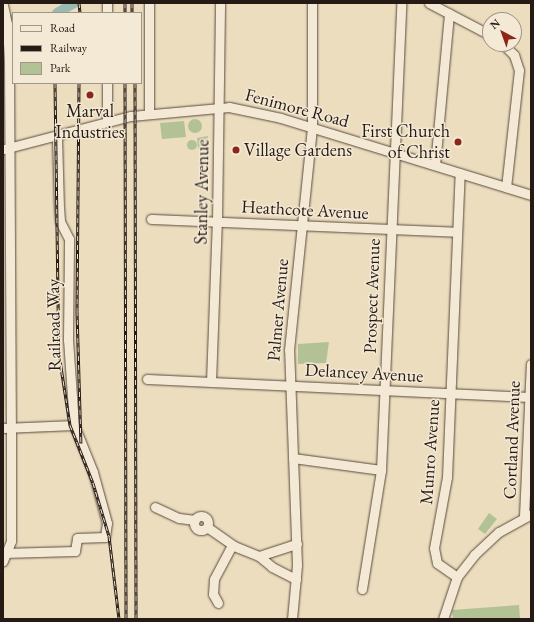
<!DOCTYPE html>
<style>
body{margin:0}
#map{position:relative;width:534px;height:622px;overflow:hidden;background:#ecddbe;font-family:"EB Garamond",serif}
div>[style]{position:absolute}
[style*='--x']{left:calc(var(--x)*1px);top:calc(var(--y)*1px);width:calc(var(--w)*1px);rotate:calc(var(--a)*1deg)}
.green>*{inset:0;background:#b3c295}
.round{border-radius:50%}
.river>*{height:10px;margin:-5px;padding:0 5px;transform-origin:5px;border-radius:5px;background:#99bbb3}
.roads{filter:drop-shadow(0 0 1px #584b3e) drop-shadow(0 0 1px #584b3e)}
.minor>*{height:9px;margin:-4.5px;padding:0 4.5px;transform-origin:4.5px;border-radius:4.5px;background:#f3e9d5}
.minor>.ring{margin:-4.5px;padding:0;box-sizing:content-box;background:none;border:9px solid #f3e9d5;border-radius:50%}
.rail>*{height:3px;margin-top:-1.5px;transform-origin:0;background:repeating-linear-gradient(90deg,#f3e9d5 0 4.5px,#261a14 0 9px);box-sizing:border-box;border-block:1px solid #261a14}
.dots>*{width:11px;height:11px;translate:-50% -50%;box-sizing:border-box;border:2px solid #f3e9d5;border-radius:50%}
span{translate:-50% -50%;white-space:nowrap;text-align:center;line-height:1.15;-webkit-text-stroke:3px #f3e9d5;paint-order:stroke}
.street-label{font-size:18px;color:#261a14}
.poi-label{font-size:18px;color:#261a14}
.right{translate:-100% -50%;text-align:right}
.left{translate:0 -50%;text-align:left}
.frame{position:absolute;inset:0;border:4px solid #261a14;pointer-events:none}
.legend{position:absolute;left:12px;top:12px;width:130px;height:72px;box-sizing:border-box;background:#f3e9d5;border:1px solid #a19688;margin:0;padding:5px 7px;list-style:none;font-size:12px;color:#261a14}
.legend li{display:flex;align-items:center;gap:8px;height:20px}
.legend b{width:20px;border:1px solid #a19688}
.north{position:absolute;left:482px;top:12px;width:40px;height:40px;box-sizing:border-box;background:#f3e9d5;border:1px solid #a19688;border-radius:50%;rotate:319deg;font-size:11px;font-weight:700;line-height:16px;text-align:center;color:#261a14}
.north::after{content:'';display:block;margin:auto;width:14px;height:18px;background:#8f2418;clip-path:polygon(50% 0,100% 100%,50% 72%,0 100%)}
</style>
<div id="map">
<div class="green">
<div class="round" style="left:188px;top:119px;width:14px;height:14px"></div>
<div style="clip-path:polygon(184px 121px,186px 137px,162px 139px,160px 123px)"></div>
<div style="clip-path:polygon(208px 136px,206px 151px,198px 149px,197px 138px)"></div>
<div class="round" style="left:187px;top:140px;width:10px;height:10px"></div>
<div style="clip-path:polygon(329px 342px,326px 363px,298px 364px,298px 344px)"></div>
<div style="clip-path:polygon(489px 513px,497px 519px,485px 534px,478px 529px)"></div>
<div style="clip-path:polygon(519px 605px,520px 619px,453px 619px,452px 610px)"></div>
</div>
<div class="river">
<div style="--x:57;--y:13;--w:20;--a:-30"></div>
<div style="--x:3;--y:19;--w:10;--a:6"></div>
</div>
<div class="roads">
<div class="minor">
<div style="--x:429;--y:3;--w:69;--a:27.7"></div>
<div style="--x:3;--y:5;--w:19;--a:78"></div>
<div style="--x:7;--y:24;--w:37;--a:87"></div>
<div style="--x:9;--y:61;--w:367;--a:89.7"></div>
<div style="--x:11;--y:428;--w:113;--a:90"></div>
<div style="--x:11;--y:541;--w:22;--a:112"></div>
<div style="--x:107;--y:13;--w:10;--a:-90"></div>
<div style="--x:503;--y:44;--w:16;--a:45"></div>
<div style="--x:514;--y:55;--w:16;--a:72"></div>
<div style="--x:519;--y:70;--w:118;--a:96.3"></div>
<div style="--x:149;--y:114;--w:111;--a:-90"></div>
<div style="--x:107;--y:121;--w:38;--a:-90"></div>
<div style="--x:4;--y:149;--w:131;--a:-14.6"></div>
<div style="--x:131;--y:116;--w:98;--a:-5.2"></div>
<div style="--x:229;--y:107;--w:53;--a:11.9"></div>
<div style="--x:281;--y:118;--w:262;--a:17.1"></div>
<div style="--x:435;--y:165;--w:152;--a:-84.7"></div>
<div style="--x:151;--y:219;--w:306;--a:2.4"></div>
<div style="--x:147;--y:379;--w:384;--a:2.7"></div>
<div style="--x:211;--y:382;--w:160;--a:-87.9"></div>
<div style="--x:217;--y:222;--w:219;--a:-89.2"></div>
<div style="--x:3;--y:428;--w:71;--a:-2.4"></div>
<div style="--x:293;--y:458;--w:89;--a:7.8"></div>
<div style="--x:155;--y:507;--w:26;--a:25"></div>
<div style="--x:179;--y:518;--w:16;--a:7"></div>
<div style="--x:524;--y:516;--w:152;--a:-87.4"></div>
<div class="ring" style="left:194px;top:516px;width:5px;height:5px"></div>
<div style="--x:207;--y:527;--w:33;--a:35"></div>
<div style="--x:234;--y:546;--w:27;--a:22"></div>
<div style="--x:259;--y:556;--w:17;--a:40"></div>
<div style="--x:272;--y:567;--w:27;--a:27"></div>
<div style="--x:3;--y:553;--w:72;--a:-1.6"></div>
<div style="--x:75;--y:551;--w:13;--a:-81"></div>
<div style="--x:77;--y:538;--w:28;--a:-2"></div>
<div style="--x:105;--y:537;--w:14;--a:-82"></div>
<div style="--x:107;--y:523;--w:53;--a:-105.4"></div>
<div style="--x:93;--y:472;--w:51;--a:-112"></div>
<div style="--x:74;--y:425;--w:85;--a:-94"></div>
<div style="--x:68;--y:340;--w:101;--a:-89.4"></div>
<div style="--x:69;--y:239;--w:20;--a:-117"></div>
<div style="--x:60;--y:221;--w:13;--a:-94"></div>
<div style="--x:59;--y:208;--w:72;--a:-91.6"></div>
<div style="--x:259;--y:556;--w:40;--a:-18"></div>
<div style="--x:457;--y:577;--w:24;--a:-145"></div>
<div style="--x:437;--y:563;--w:15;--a:-101"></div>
<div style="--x:434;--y:548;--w:72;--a:-79.6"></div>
<div style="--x:447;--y:477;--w:304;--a:-87.6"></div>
<div style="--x:362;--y:589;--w:121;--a:-80.9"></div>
<div style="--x:381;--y:470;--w:467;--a:-87.5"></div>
<div style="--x:218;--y:603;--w:10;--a:-119"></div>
<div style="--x:213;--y:594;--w:15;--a:-86"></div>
<div style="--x:214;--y:579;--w:38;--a:-62"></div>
<div style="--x:292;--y:619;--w:54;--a:-84.7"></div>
<div style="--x:297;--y:565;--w:215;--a:-92.1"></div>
<div style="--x:289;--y:350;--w:223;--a:-84.1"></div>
<div style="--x:312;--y:128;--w:125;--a:-90"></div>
<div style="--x:443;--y:619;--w:44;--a:-71.6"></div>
<div style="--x:457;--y:577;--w:28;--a:-52"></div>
<div style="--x:474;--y:555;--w:34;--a:-43"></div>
<div style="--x:499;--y:532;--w:37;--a:-29"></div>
</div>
</div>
<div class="rail">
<div style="--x:79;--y:3;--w:10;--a:84"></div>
<div style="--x:125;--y:3;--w:10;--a:90"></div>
<div style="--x:132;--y:3;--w:10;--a:90"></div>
<div style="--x:55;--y:83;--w:271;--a:89.2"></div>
<div style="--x:59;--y:354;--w:72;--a:81.2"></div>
<div style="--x:70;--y:425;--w:62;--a:68.4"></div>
<div style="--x:93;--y:483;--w:55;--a:73.2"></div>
<div style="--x:109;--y:536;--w:84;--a:83.1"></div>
<div style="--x:79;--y:83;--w:228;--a:90.5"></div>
<div style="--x:77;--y:311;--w:132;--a:88.3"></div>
<div style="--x:125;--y:83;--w:536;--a:89.89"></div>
<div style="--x:135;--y:83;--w:536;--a:89.89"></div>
</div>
<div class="dots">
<div style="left:90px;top:95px;background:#8f2418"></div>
<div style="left:458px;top:142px;background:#8f2418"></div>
<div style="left:236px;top:150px;background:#8f2418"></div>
</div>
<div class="street-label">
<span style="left:297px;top:108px;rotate:15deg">Fenimore Road</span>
<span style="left:202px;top:192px;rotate:-89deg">Stanley Avenue</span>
<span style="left:305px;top:210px;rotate:3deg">Heathcote Avenue</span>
<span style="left:372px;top:296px;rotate:-88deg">Prospect Avenue</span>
<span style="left:278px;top:310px;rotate:-85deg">Palmer Avenue</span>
<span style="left:54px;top:325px;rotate:-91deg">Railroad Way</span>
<span style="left:364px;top:373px;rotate:3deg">Delancey Avenue</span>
<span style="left:512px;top:440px;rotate:-88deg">Cortland Avenue</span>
<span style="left:430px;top:452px;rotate:-86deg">Munro Avenue</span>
</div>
<div class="poi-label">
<span style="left:90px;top:122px">Marval<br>Industries</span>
<span class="right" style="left:450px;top:142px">First Church<br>of Christ</span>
<span class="left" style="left:244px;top:150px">Village Gardens</span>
</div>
<div class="frame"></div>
<ul class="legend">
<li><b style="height:5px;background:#f3e9d5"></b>Road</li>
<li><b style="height:5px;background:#261a14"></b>Railway</li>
<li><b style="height:11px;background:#b3c295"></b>Park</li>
</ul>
<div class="north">N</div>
</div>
